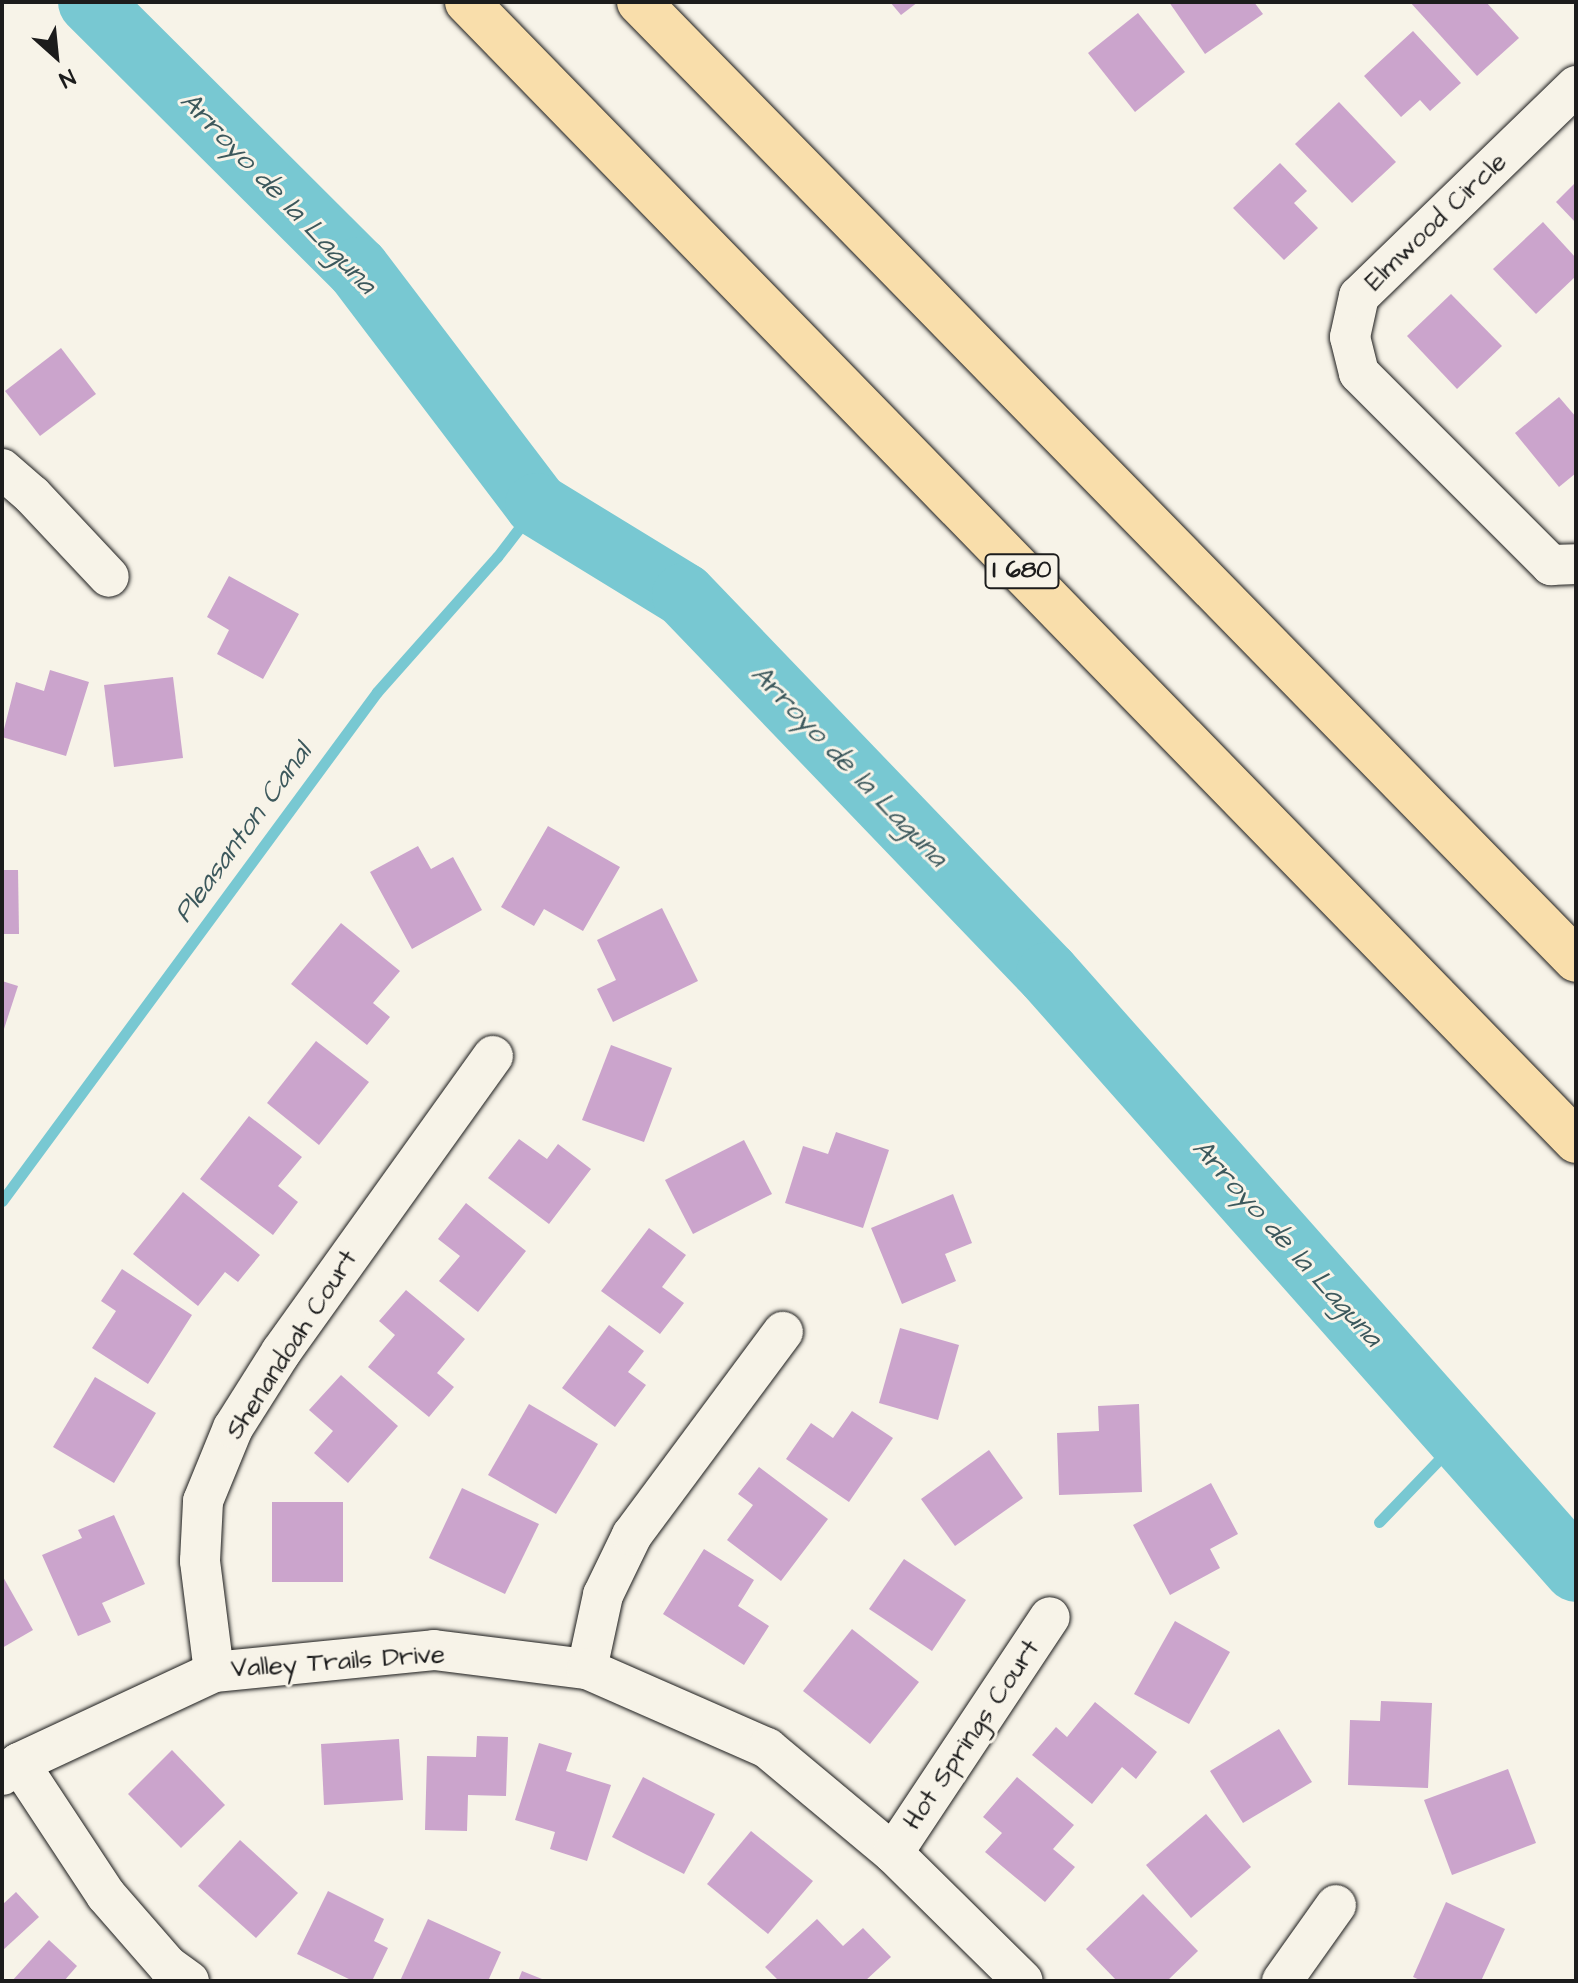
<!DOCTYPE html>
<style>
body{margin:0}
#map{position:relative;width:1578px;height:1983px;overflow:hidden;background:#f7f3e8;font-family:"Architects Daughter",sans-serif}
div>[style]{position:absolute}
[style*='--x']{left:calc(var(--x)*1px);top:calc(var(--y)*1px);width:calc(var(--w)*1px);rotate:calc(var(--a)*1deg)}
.stream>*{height:11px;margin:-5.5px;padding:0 5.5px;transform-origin:5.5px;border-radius:5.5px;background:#78c8d2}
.river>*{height:64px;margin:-32px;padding:0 32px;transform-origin:32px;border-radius:32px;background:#78c8d2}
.building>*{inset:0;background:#cba4cc}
.roads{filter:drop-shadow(0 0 2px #1c1c1c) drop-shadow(0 0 2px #1c1c1c)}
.street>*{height:40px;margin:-20px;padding:0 20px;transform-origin:20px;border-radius:20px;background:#f7f3e8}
.highway>*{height:44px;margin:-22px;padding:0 22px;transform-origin:22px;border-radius:22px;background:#f9deab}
span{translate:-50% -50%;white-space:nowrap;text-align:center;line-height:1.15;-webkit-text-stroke:6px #f7f3e8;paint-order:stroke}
.shield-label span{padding:2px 6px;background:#f7f3e8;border:2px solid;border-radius:6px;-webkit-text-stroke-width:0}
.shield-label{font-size:24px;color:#1c1c1c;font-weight:700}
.street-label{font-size:26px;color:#1c1c1c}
.water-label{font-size:28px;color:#3c585c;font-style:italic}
.frame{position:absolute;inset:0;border:4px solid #1c1c1c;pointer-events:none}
.north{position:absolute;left:16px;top:16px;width:80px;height:80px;-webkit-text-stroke:6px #f7f3e8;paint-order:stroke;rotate:153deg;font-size:22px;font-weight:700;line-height:32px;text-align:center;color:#1c1c1c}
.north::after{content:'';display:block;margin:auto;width:28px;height:36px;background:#1c1c1c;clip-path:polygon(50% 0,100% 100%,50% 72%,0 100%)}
</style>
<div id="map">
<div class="stream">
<div style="--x:2;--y:1201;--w:632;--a:-53.62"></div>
<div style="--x:377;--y:692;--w:181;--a:-48.4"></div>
<div style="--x:497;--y:557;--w:66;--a:-52.4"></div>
<div style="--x:1379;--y:1522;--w:115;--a:-46.1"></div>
</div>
<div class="river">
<div style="--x:90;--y:2;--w:378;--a:44.9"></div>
<div style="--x:358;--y:269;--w:296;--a:52.8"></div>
<div style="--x:537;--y:505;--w:172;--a:31.5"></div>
<div style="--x:684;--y:595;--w:525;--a:46.16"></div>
<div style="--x:1048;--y:974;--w:796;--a:48.46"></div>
</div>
<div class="building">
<div style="clip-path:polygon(890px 2px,918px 2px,901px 15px)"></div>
<div style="clip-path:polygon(1169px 2px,1254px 2px,1263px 14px,1205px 54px)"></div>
<div style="clip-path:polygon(1410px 2px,1486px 2px,1519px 38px,1477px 76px)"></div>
<div style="clip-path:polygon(1138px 13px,1185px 72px,1135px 112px,1088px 53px)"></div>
<div style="clip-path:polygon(1413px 31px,1461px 83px,1430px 111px,1420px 100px,1401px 117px,1364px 76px)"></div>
<div style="clip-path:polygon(1339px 102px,1396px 162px,1352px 203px,1295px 144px)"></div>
<div style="clip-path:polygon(1280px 163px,1307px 191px,1294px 203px,1318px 228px,1284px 260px,1233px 208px)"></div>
<div style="clip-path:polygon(1576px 182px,1576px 223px,1556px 202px)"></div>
<div style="clip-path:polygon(1543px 222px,1576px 258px,1576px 276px,1536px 314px,1493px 269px)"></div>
<div style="clip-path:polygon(1451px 294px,1502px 346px,1457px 389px,1407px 336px)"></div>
<div style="clip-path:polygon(61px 348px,96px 394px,40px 436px,5px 391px)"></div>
<div style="clip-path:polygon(1559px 397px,1576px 417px,1576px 473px,1559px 487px,1515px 433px)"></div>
<div style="clip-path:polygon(229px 576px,299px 614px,263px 679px,217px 654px,229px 630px,207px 617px)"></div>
<div style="clip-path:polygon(50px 670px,89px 682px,66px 756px,2px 737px,16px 682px,44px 691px)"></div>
<div style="clip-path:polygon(173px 677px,183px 758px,114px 767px,104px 685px)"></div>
<div style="clip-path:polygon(548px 826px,620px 867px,583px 931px,544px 909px,534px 926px,501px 907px)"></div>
<div style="clip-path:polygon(418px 846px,431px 869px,453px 857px,482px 910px,412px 949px,370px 872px)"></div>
<div style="clip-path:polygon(2px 870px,18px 870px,19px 934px,2px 934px)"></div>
<div style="clip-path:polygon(662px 908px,698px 981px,613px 1022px,597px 989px,616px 980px,597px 940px)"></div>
<div style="clip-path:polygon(341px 923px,400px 971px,373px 1003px,390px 1017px,367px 1045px,291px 984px)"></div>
<div style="clip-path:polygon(2px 981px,18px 986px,3px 1032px,2px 1032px)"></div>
<div style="clip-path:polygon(316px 1041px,369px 1082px,319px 1145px,267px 1103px)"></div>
<div style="clip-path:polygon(611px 1045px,672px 1068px,644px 1142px,582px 1120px)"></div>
<div style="clip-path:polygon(249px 1116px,302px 1157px,278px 1186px,298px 1202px,273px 1235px,200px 1179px)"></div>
<div style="clip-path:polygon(836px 1132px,889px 1150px,863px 1228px,785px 1203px,803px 1146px,828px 1154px)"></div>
<div style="clip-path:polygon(519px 1139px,547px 1159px,558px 1144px,591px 1169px,549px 1224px,488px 1178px)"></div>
<div style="clip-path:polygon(744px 1140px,772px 1194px,693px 1234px,665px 1180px)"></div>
<div style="clip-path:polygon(183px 1192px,260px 1255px,238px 1282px,225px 1272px,198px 1306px,133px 1254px)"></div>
<div style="clip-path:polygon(953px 1194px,972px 1243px,945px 1254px,956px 1281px,902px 1304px,871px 1228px)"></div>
<div style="clip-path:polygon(466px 1203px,526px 1251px,478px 1312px,439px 1281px,460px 1256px,438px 1239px)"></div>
<div style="clip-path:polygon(649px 1228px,686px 1255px,662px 1287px,684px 1303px,660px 1334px,601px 1291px)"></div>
<div style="clip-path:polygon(122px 1269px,192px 1315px,148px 1384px,92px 1348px,116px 1311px,101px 1301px)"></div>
<div style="clip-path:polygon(406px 1290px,465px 1339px,437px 1373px,454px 1387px,429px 1417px,368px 1367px,395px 1335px,379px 1321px)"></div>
<div style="clip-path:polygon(609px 1325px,644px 1351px,628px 1372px,646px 1385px,615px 1427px,562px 1388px)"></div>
<div style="clip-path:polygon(900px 1328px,959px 1345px,938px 1420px,879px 1403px)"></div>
<div style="clip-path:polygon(341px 1375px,398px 1426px,348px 1483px,314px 1453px,333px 1431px,309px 1410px)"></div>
<div style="clip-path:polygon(95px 1377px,156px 1413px,114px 1483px,53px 1447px)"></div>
<div style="clip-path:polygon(529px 1404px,598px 1444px,556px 1514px,488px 1475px)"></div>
<div style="clip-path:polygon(1139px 1404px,1142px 1492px,1059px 1495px,1057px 1433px,1099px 1431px,1098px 1406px)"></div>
<div style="clip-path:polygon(852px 1411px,893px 1438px,849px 1502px,786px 1459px,811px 1423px,833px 1438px)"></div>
<div style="clip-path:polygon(989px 1450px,1023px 1498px,955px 1546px,921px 1499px)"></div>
<div style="clip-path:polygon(759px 1467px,828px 1519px,781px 1581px,727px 1540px,753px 1505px,738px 1494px)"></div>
<div style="clip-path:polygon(1211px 1483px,1238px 1534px,1210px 1549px,1220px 1568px,1170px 1595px,1133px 1525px)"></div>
<div style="clip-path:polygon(462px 1488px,539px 1524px,505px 1594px,429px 1558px)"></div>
<div style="clip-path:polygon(272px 1502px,343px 1502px,343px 1582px,272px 1582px)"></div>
<div style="clip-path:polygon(114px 1515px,145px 1584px,102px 1603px,111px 1622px,78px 1636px,42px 1555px,82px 1538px,78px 1530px)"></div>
<div style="clip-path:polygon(704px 1549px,754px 1580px,738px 1606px,769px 1626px,744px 1665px,663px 1614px)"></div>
<div style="clip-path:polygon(904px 1559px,966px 1600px,932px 1651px,869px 1609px)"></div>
<div style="clip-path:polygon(2px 1575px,33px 1630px,2px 1648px)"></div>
<div style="clip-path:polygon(1175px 1621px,1230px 1652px,1189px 1724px,1134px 1694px)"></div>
<div style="clip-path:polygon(852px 1629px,919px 1682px,870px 1744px,803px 1691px)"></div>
<div style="clip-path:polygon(1381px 1701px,1432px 1703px,1428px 1788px,1348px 1785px,1350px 1720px,1380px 1721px)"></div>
<div style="clip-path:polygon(1095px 1702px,1157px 1752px,1136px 1779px,1122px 1767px,1092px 1804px,1032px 1755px,1056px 1727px,1067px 1737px)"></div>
<div style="clip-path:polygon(1279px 1729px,1312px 1782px,1243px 1823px,1210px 1771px)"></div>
<div style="clip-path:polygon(477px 1736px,508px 1737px,506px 1796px,468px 1795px,467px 1831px,425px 1830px,427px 1756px,476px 1757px)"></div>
<div style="clip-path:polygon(399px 1739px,403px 1800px,324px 1805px,321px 1744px)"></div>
<div style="clip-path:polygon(539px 1743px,572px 1753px,566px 1771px,611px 1785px,587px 1861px,550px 1849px,555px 1832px,515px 1820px)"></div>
<div style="clip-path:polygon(172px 1750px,225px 1805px,181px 1848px,128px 1794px)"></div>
<div style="clip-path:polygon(1508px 1769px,1536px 1843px,1452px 1875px,1424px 1800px)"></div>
<div style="clip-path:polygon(643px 1777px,715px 1814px,684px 1874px,612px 1837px)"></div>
<div style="clip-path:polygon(1017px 1777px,1074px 1825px,1053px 1849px,1075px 1867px,1045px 1902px,985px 1852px,1002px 1833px,983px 1817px)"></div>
<div style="clip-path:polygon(1206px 1814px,1251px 1867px,1191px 1918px,1146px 1865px)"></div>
<div style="clip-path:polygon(751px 1831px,813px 1881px,768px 1934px,707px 1884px)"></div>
<div style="clip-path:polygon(240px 1840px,298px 1893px,256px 1938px,198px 1886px)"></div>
<div style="clip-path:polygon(328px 1891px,384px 1919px,374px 1941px,388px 1948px,372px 1981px,353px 1981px,297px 1954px)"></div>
<div style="clip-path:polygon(16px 1892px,39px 1917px,2px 1951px,2px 1905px)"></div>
<div style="clip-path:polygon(1143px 1894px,1198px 1951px,1167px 1981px,1117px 1981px,1086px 1949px)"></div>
<div style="clip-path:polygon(1446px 1902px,1505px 1929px,1481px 1981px,1422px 1981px,1413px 1977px)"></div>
<div style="clip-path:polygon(428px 1919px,501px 1952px,488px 1981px,400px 1981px)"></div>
<div style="clip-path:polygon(817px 1919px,843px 1946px,863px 1928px,891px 1957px,865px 1981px,779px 1981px,765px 1967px)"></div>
<div style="clip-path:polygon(49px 1940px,77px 1966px,64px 1981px,12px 1981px)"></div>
<div style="clip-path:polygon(522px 1971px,547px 1981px,518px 1981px)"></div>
</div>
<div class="roads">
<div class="street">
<div style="--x:1576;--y:86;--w:302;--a:135.9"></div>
<div style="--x:1359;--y:296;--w:42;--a:102.4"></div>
<div style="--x:1350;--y:337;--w:37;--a:76"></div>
<div style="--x:1359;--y:373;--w:272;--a:45"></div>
<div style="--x:1551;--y:565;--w:25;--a:-2"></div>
<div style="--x:2;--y:469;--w:40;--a:41"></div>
<div style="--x:32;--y:495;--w:112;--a:46.8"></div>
<div style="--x:587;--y:1669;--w:76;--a:-77.8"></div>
<div style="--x:603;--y:1595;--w:67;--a:-64.2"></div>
<div style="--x:632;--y:1535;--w:253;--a:-53.4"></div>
<div style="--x:214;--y:1672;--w:112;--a:-97.2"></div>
<div style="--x:200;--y:1561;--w:60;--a:-87.1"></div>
<div style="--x:203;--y:1501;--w:79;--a:-67.7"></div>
<div style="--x:233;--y:1428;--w:90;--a:-57.7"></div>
<div style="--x:281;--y:1352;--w:364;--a:-54.4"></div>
<div style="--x:19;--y:1763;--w:158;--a:56.6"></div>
<div style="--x:106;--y:1895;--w:94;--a:48.9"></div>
<div style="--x:168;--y:1966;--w:26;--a:36"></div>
<div style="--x:2;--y:1775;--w:21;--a:-35"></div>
<div style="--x:19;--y:1763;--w:215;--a:-25"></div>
<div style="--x:214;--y:1672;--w:221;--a:-5.7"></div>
<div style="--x:434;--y:1650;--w:154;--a:7.1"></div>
<div style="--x:587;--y:1669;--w:197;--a:23.7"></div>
<div style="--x:767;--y:1748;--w:164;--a:39.8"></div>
<div style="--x:893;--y:1853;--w:182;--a:44.6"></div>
<div style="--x:893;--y:1853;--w:283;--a:-56.4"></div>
<div style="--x:1282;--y:1981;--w:93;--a:-54.6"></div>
</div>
<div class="highway">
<div style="--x:467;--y:2;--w:1590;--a:45.76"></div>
<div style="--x:639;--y:2;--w:1340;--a:45.63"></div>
</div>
</div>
<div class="shield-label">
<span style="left:1022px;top:571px">I 680</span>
</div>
<div class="street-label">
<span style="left:1436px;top:222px;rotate:-44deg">Elmwood Circle</span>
<span style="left:292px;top:1345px;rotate:-57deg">Shenandoah Court</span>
<span style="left:338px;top:1662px;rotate:-4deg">Valley Trails Drive</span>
<span style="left:972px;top:1735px;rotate:-56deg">Hot Springs Court</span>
</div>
<div class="water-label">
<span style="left:278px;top:193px;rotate:46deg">Arroyo de la Laguna</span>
<span style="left:849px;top:766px;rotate:46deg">Arroyo de la Laguna</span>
<span style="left:243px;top:833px;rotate:-54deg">Pleasanton Canal</span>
<span style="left:1287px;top:1243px;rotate:48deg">Arroyo de la Laguna</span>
</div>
<div class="frame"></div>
<div class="north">N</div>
</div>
